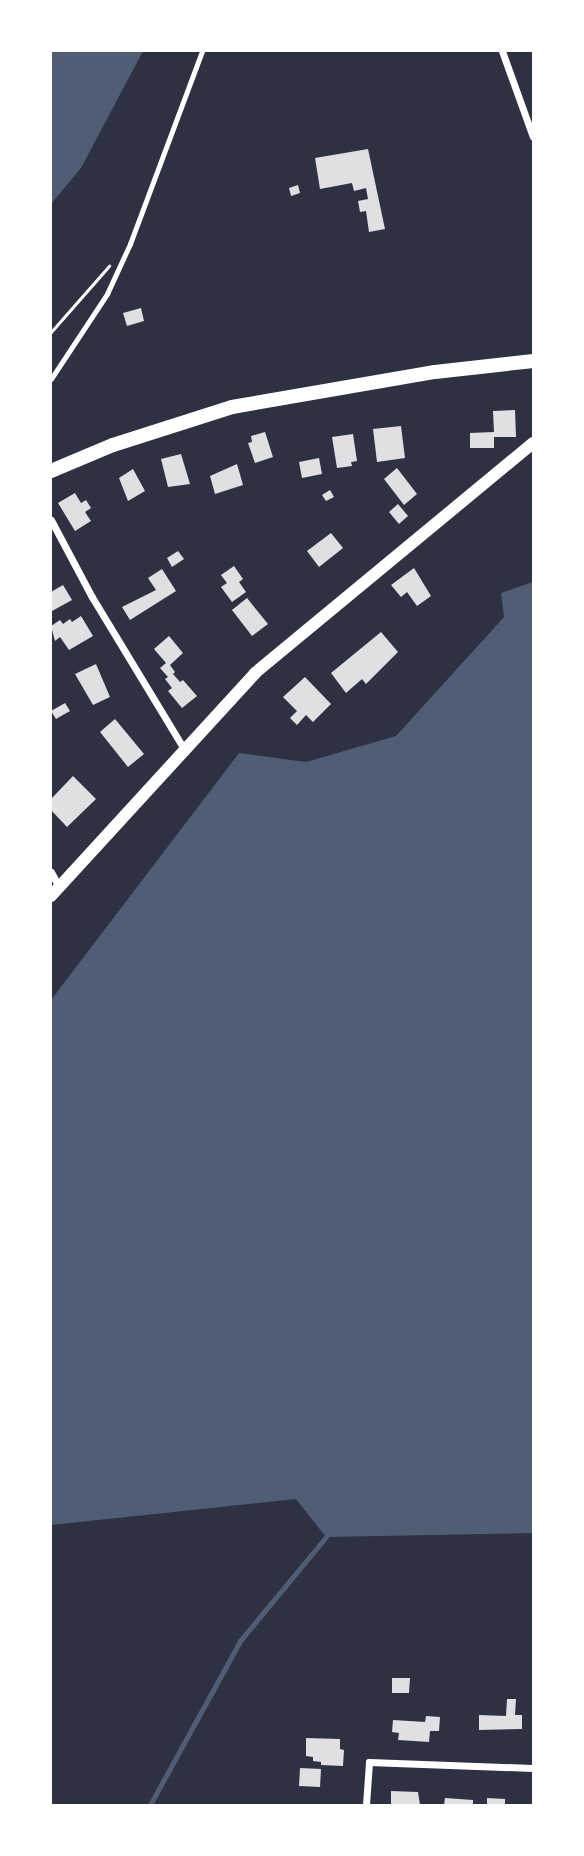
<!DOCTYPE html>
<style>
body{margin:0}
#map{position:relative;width:584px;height:1856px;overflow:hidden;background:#2d3142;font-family:"Golos Text",sans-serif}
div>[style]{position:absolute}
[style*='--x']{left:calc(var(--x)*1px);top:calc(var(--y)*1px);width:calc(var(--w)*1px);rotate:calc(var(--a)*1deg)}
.water>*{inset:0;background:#4f5d75}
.stream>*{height:4.5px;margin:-2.25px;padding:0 2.25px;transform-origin:2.25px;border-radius:2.25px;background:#4f5d75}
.building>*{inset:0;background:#e0e0e3}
.path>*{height:2.5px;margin:-1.25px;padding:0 1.25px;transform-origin:1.25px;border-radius:1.25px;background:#fff}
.service>*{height:4.5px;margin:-2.25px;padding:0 2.25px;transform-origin:2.25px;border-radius:2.25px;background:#fff}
.minor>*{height:7px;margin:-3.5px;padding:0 3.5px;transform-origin:3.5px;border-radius:3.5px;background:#fff}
.secondary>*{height:12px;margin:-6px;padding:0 6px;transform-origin:6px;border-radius:6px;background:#fff}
.primary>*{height:14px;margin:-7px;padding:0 7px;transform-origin:7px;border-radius:7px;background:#fff}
span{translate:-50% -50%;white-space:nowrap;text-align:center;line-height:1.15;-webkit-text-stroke:5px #fff;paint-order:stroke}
.frame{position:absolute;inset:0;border:52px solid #fff;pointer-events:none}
</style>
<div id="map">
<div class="water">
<div style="clip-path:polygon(51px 51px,143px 51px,81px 168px,51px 204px)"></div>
<div style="clip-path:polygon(533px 582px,533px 1533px,326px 1537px,296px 1499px,51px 1525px,51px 1000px,239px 753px,306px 762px,396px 736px,504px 617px,501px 593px)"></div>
</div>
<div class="stream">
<div style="--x:150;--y:1805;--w:187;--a:-61.2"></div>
<div style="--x:240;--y:1641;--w:135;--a:-50.4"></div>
</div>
<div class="building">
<div style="clip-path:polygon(368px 149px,385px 229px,369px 232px,366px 211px,360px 212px,358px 201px,368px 199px,366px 188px,354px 191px,352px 183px,320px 189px,315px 158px)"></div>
<div style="clip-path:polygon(298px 185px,300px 193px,291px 196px,289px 188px)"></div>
<div style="clip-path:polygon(141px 308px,144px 321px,127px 326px,123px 313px)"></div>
<div style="clip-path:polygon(515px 410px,516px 437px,494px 437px,494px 448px,470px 448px,470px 433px,494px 432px,493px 411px)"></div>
<div style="clip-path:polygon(401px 426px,405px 458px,377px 462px,373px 429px)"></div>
<div style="clip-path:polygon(265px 432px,273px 457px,255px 463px,248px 443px,252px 442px,251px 436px)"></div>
<div style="clip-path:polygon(353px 434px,357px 461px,351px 462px,352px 466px,337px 468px,332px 437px)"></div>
<div style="clip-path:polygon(181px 454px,190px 484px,168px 487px,161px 459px)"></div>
<div style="clip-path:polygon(319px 458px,322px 474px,302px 478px,299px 462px)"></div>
<div style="clip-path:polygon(237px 464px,243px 485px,215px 494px,210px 476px)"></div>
<div style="clip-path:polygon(397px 468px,417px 494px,404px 505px,384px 479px)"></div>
<div style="clip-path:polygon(133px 469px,145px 491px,128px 501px,119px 478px)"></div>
<div style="clip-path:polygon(330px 490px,334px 497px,326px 501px,322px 495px)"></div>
<div style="clip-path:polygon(75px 493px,81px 503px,86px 500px,91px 508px,85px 512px,91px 521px,75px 531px,58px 503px)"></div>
<div style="clip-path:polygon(398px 504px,408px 516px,399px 524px,389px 512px)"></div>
<div style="clip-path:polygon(331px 533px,343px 548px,319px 567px,307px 551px)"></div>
<div style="clip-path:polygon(178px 551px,184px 559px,172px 567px,167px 558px)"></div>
<div style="clip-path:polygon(234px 566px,243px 579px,239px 582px,246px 592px,232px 602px,221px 587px,227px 583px,221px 575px)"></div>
<div style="clip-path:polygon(414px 568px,431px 596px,417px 606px,407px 592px,401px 597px,391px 585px)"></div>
<div style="clip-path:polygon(162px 569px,176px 591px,130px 620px,122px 607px,156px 590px,148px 578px)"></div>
<div style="clip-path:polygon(63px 585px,72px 600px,52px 611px,51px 592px)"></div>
<div style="clip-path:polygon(247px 598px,268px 624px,252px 636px,232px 610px)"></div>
<div style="clip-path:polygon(81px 616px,93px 636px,69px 650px,60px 637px,55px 641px,51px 626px,60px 620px,63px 624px,70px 619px,72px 622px)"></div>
<div style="clip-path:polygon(381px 632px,398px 652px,366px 684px,362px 679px,346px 693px,331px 673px)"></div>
<div style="clip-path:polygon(169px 636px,183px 653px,170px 665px,175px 672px,173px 674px,180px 682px,183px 680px,197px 696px,182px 708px,168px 691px,172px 688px,165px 679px,168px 677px,160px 668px,166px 663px,154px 649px)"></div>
<div style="clip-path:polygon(96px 664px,110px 697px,93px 705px,75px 674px)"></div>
<div style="clip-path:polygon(305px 677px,331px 704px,313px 722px,306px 715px,297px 725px,290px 718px,297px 711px,283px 697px)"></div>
<div style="clip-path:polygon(65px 703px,70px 711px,56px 719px,51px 711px)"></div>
<div style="clip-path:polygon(115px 719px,144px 754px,128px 767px,100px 732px)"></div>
<div style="clip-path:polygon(73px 776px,96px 799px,67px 827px,51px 810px,51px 799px)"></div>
<div style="clip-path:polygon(392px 1678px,410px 1678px,409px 1693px,392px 1693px)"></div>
<div style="clip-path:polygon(507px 1699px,516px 1699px,515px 1715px,522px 1715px,522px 1729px,479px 1730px,479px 1715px,506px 1716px)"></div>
<div style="clip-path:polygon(426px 1716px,440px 1717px,439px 1731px,430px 1731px,429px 1742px,398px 1740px,399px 1733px,392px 1732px,393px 1720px,425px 1722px)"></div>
<div style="clip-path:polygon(306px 1738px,340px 1739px,340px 1749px,344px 1750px,343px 1766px,321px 1765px,321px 1762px,313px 1761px,313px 1757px,306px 1756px)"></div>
<div style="clip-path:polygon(300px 1768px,321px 1769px,320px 1787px,299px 1786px)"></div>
<div style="clip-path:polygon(391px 1791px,418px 1792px,420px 1805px,391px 1804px)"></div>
<div style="clip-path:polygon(445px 1798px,473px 1800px,473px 1805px,444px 1805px)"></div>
<div style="clip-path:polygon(487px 1798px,505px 1799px,505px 1805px,487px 1805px)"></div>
</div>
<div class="path">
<div style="--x:51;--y:332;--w:88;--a:-48.7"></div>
</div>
<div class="service">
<div style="--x:51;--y:379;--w:102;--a:-56.6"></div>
<div style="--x:107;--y:294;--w:55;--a:-65.3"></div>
<div style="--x:130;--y:244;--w:206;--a:-69.5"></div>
</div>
<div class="minor">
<div style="--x:502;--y:51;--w:91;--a:70.2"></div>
<div style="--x:51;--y:520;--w:87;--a:62"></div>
<div style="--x:92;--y:597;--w:178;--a:58.8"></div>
<div style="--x:51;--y:872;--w:17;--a:62"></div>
<div style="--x:366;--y:1805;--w:43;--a:-86"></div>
<div style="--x:369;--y:1762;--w:164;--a:2.1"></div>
</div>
<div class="secondary">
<div style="--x:51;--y:896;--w:302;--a:-47.5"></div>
<div style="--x:255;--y:673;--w:361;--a:-39.6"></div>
</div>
<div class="primary">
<div style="--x:51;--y:471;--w:67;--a:-22.8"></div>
<div style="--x:113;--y:445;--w:125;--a:-17.7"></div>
<div style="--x:232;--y:407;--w:206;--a:-9.8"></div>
<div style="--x:435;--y:372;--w:99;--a:-6.4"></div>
</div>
<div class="frame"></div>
</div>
